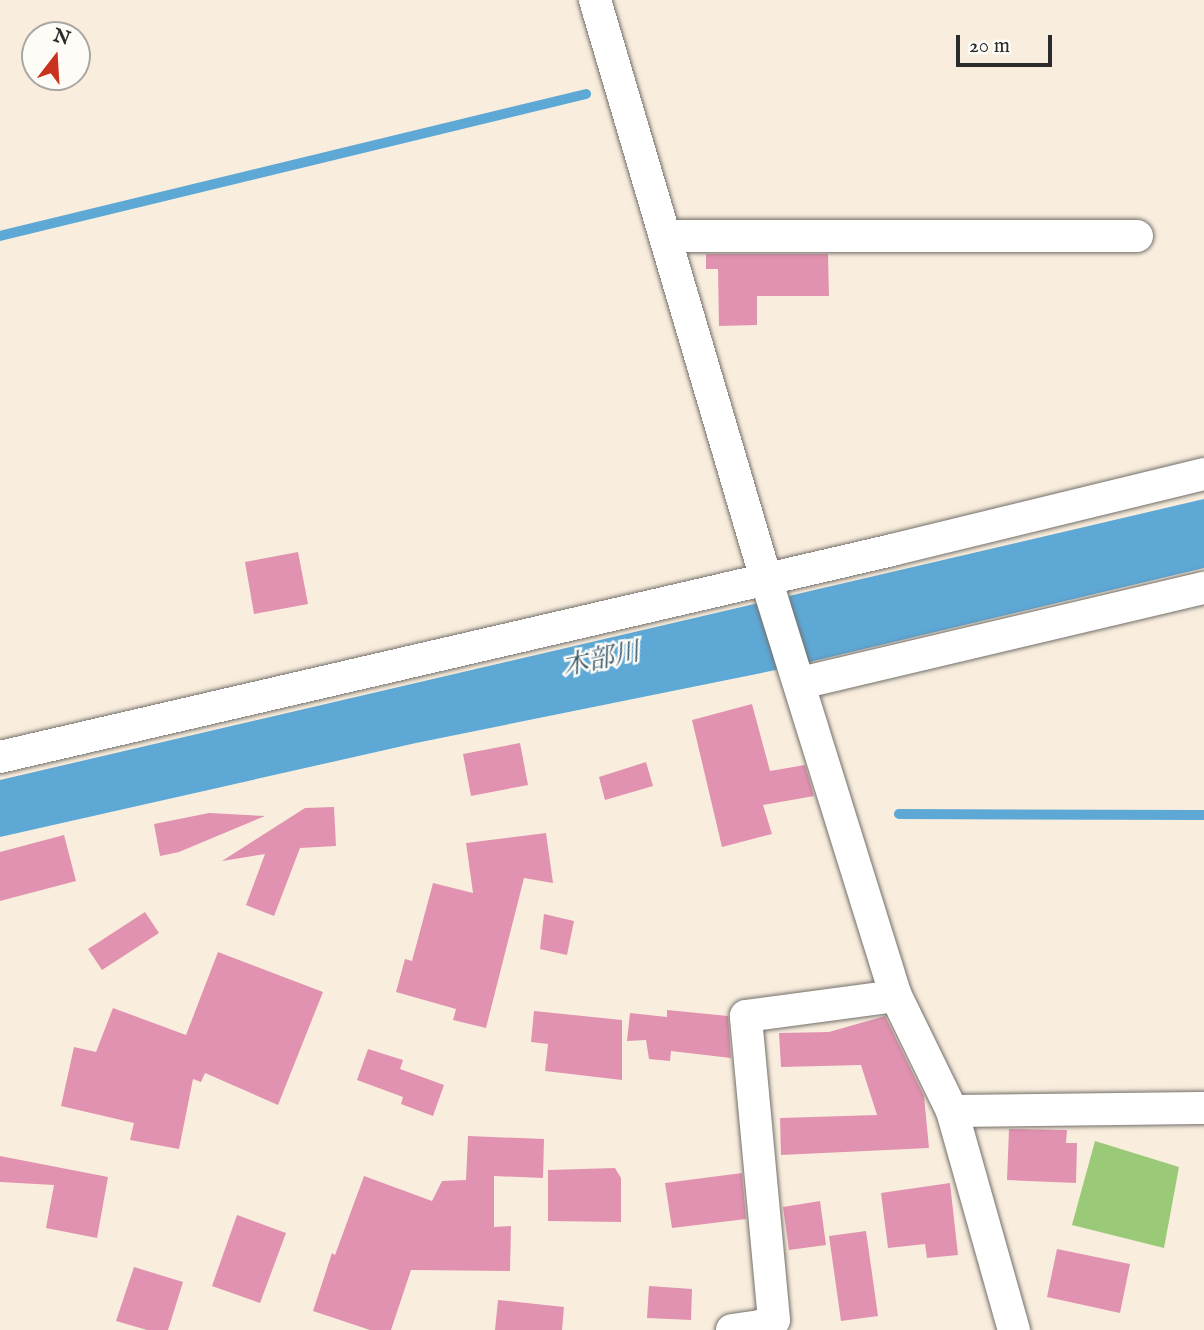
<!DOCTYPE html>
<meta charset="utf-8">
<style>
body{margin:0}
#map{position:relative;width:1204px;height:1330px;overflow:hidden;background:#f9eede;font-family:"IM FELL English","Noto Serif JP",serif}
div>[style]{position:absolute}
[style*='--x']{left:calc(var(--x)*1px);top:calc(var(--y)*1px);width:calc(var(--w)*1px);rotate:calc(var(--a)*1deg)}
.green>*{inset:0;background:#9ac978}
.water>*{inset:0;background:#5ea8d6}
.stream>*{height:10px;margin:-5px;padding:0 5px;transform-origin:5px;border-radius:5px;background:#5ea8d6}
.building>*{inset:0;background:#e192b0}
.roads{filter:drop-shadow(0 0 2px #736f6a) drop-shadow(0 0 2px #736f6a)}
.minor>*{height:32px;margin:-16px;padding:0 16px;transform-origin:16px;border-radius:16px;background:#fff}
span{translate:-50% -50%;white-space:nowrap;text-align:center;line-height:1.15;-webkit-text-stroke:5px #fdfcf7;paint-order:stroke}
.water-label{font-size:26px;color:#3f5d6f;font-style:italic}
.north{position:absolute;left:21px;top:21px;width:70px;height:70px;box-sizing:border-box;background:#fdfcf7;border:2px solid #a9a8a5;border-radius:50%;rotate:17deg;font-size:19px;font-weight:700;line-height:28px;text-align:center;color:#2b2b2b}
.north::after{content:'';display:block;margin:auto;width:24px;height:32px;background:#c8321e;clip-path:polygon(50% 0,100% 100%,50% 72%,0 100%)}
.scale{position:absolute;left:956px;top:35px;width:96px;height:32px;box-sizing:border-box;border:4px solid #2b2b2b;border-top:0;padding-left:9px;font-size:21px;line-height:24px;white-space:nowrap;color:#2b2b2b;-webkit-text-stroke:5px #fdfcf7;paint-order:stroke}
</style>
<div id="map">
<div class="green">
<div style="clip-path:polygon(1095px 1141px,1179px 1167px,1164px 1248px,1072px 1225px)"></div>
</div>
<div class="water">
<div style="clip-path:polygon(1204px 499px,1204px 568px,776px 670px,416px 743px,0 837px,0 780px)"></div>
</div>
<div class="stream">
<div style="--x:0;--y:236;--w:603;--a:-13.62"></div>
<div style="--x:899;--y:814;--w:305;--a:0.2"></div>
</div>
<div class="building">
<div style="clip-path:polygon(706px 254px,828px 254px,829px 296px,757px 296px,757px 325px,719px 326px,718px 269px,706px 269px)"></div>
<div style="clip-path:polygon(298px 552px,308px 604px,254px 614px,245px 562px)"></div>
<div style="clip-path:polygon(752px 704px,770px 771px,805px 765px,814px 796px,763px 805px,772px 834px,722px 847px,692px 720px)"></div>
<div style="clip-path:polygon(520px 743px,528px 785px,471px 796px,463px 754px)"></div>
<div style="clip-path:polygon(646px 762px,653px 786px,605px 800px,599px 777px)"></div>
<div style="clip-path:polygon(334px 807px,336px 846px,300px 848px,274px 916px,246px 905px,265px 854px,222px 861px,305px 808px)"></div>
<div style="clip-path:polygon(209px 813px,265px 816px,179px 852px,160px 856px,154px 824px)"></div>
<div style="clip-path:polygon(546px 833px,553px 883px,524px 878px,486px 1028px,453px 1020px,456px 1009px,396px 992px,405px 959px,412px 961px,433px 883px,473px 893px,466px 843px)"></div>
<div style="clip-path:polygon(64px 835px,76px 881px,0 901px,0 852px)"></div>
<div style="clip-path:polygon(145px 912px,159px 933px,102px 970px,88px 949px)"></div>
<div style="clip-path:polygon(544px 914px,574px 921px,567px 955px,540px 949px)"></div>
<div style="clip-path:polygon(218px 952px,323px 992px,278px 1105px,205px 1073px,201px 1082px,193px 1079px,179px 1149px,130px 1140px,134px 1123px,61px 1106px,74px 1047px,96px 1052px,113px 1008px,186px 1035px)"></div>
<div style="clip-path:polygon(667px 1010px,728px 1016px,731px 1058px,671px 1051px,670px 1061px,649px 1059px,646px 1040px,627px 1041px,630px 1013px,667px 1017px)"></div>
<div style="clip-path:polygon(534px 1011px,622px 1020px,622px 1080px,545px 1071px,548px 1044px,531px 1042px)"></div>
<div style="clip-path:polygon(885px 1016px,924px 1096px,929px 1148px,781px 1155px,780px 1118px,877px 1115px,861px 1065px,781px 1067px,779px 1033px,829px 1032px)"></div>
<div style="clip-path:polygon(368px 1049px,403px 1060px,400px 1069px,444px 1085px,433px 1116px,401px 1104px,403px 1097px,357px 1080px)"></div>
<div style="clip-path:polygon(1009px 1129px,1067px 1130px,1066px 1143px,1077px 1143px,1076px 1183px,1007px 1180px)"></div>
<div style="clip-path:polygon(468px 1136px,544px 1139px,543px 1178px,494px 1176px,494px 1227px,511px 1226px,510px 1271px,411px 1270px,391px 1330px,370px 1330px,313px 1311px,332px 1253px,335px 1255px,364px 1176px,432px 1201px,442px 1181px,466px 1180px)"></div>
<div style="clip-path:polygon(0 1156px,108px 1177px,97px 1238px,46px 1228px,54px 1185px,0 1182px)"></div>
<div style="clip-path:polygon(615px 1168px,621px 1178px,621px 1222px,548px 1221px,548px 1170px)"></div>
<div style="clip-path:polygon(742px 1173px,746px 1219px,672px 1228px,665px 1183px)"></div>
<div style="clip-path:polygon(950px 1183px,958px 1255px,927px 1258px,925px 1244px,888px 1248px,881px 1193px)"></div>
<div style="clip-path:polygon(820px 1201px,826px 1245px,789px 1250px,783px 1207px)"></div>
<div style="clip-path:polygon(237px 1215px,286px 1233px,260px 1303px,212px 1286px)"></div>
<div style="clip-path:polygon(866px 1231px,878px 1316px,841px 1321px,829px 1236px)"></div>
<div style="clip-path:polygon(1057px 1249px,1130px 1264px,1120px 1313px,1047px 1297px)"></div>
<div style="clip-path:polygon(134px 1267px,183px 1282px,168px 1330px,147px 1330px,116px 1321px)"></div>
<div style="clip-path:polygon(649px 1286px,692px 1289px,691px 1320px,647px 1318px)"></div>
<div style="clip-path:polygon(498px 1300px,564px 1307px,562px 1330px,495px 1330px)"></div>
</div>
<div class="roads">
<div class="minor">
<div style="--x:595;--y:0;--w:604;--a:73.55"></div>
<div style="--x:766;--y:579;--w:437;--a:72.7"></div>
<div style="--x:896;--y:996;--w:128;--a:64"></div>
<div style="--x:952;--y:1111;--w:228;--a:74.2"></div>
<div style="--x:665;--y:236;--w:472;--a:0"></div>
<div style="--x:801;--y:683;--w:414;--a:-13.3"></div>
<div style="--x:0;--y:757;--w:916;--a:-13.06"></div>
<div style="--x:892;--y:550;--w:321;--a:-13.7"></div>
<div style="--x:952;--y:1111;--w:252;--a:-0.7"></div>
<div style="--x:732;--y:1330;--w:28;--a:-8"></div>
<div style="--x:760;--y:1326;--w:15;--a:-23"></div>
<div style="--x:774;--y:1320;--w:305;--a:-95.3"></div>
<div style="--x:746;--y:1016;--w:151;--a:-7.6"></div>
</div>
</div>
<div class="water-label">
<span style="left:601px;top:660px;rotate:-12deg">木部川</span>
</div>
<div class="north">N</div>
<div class="scale">20 m</div>
</div>
